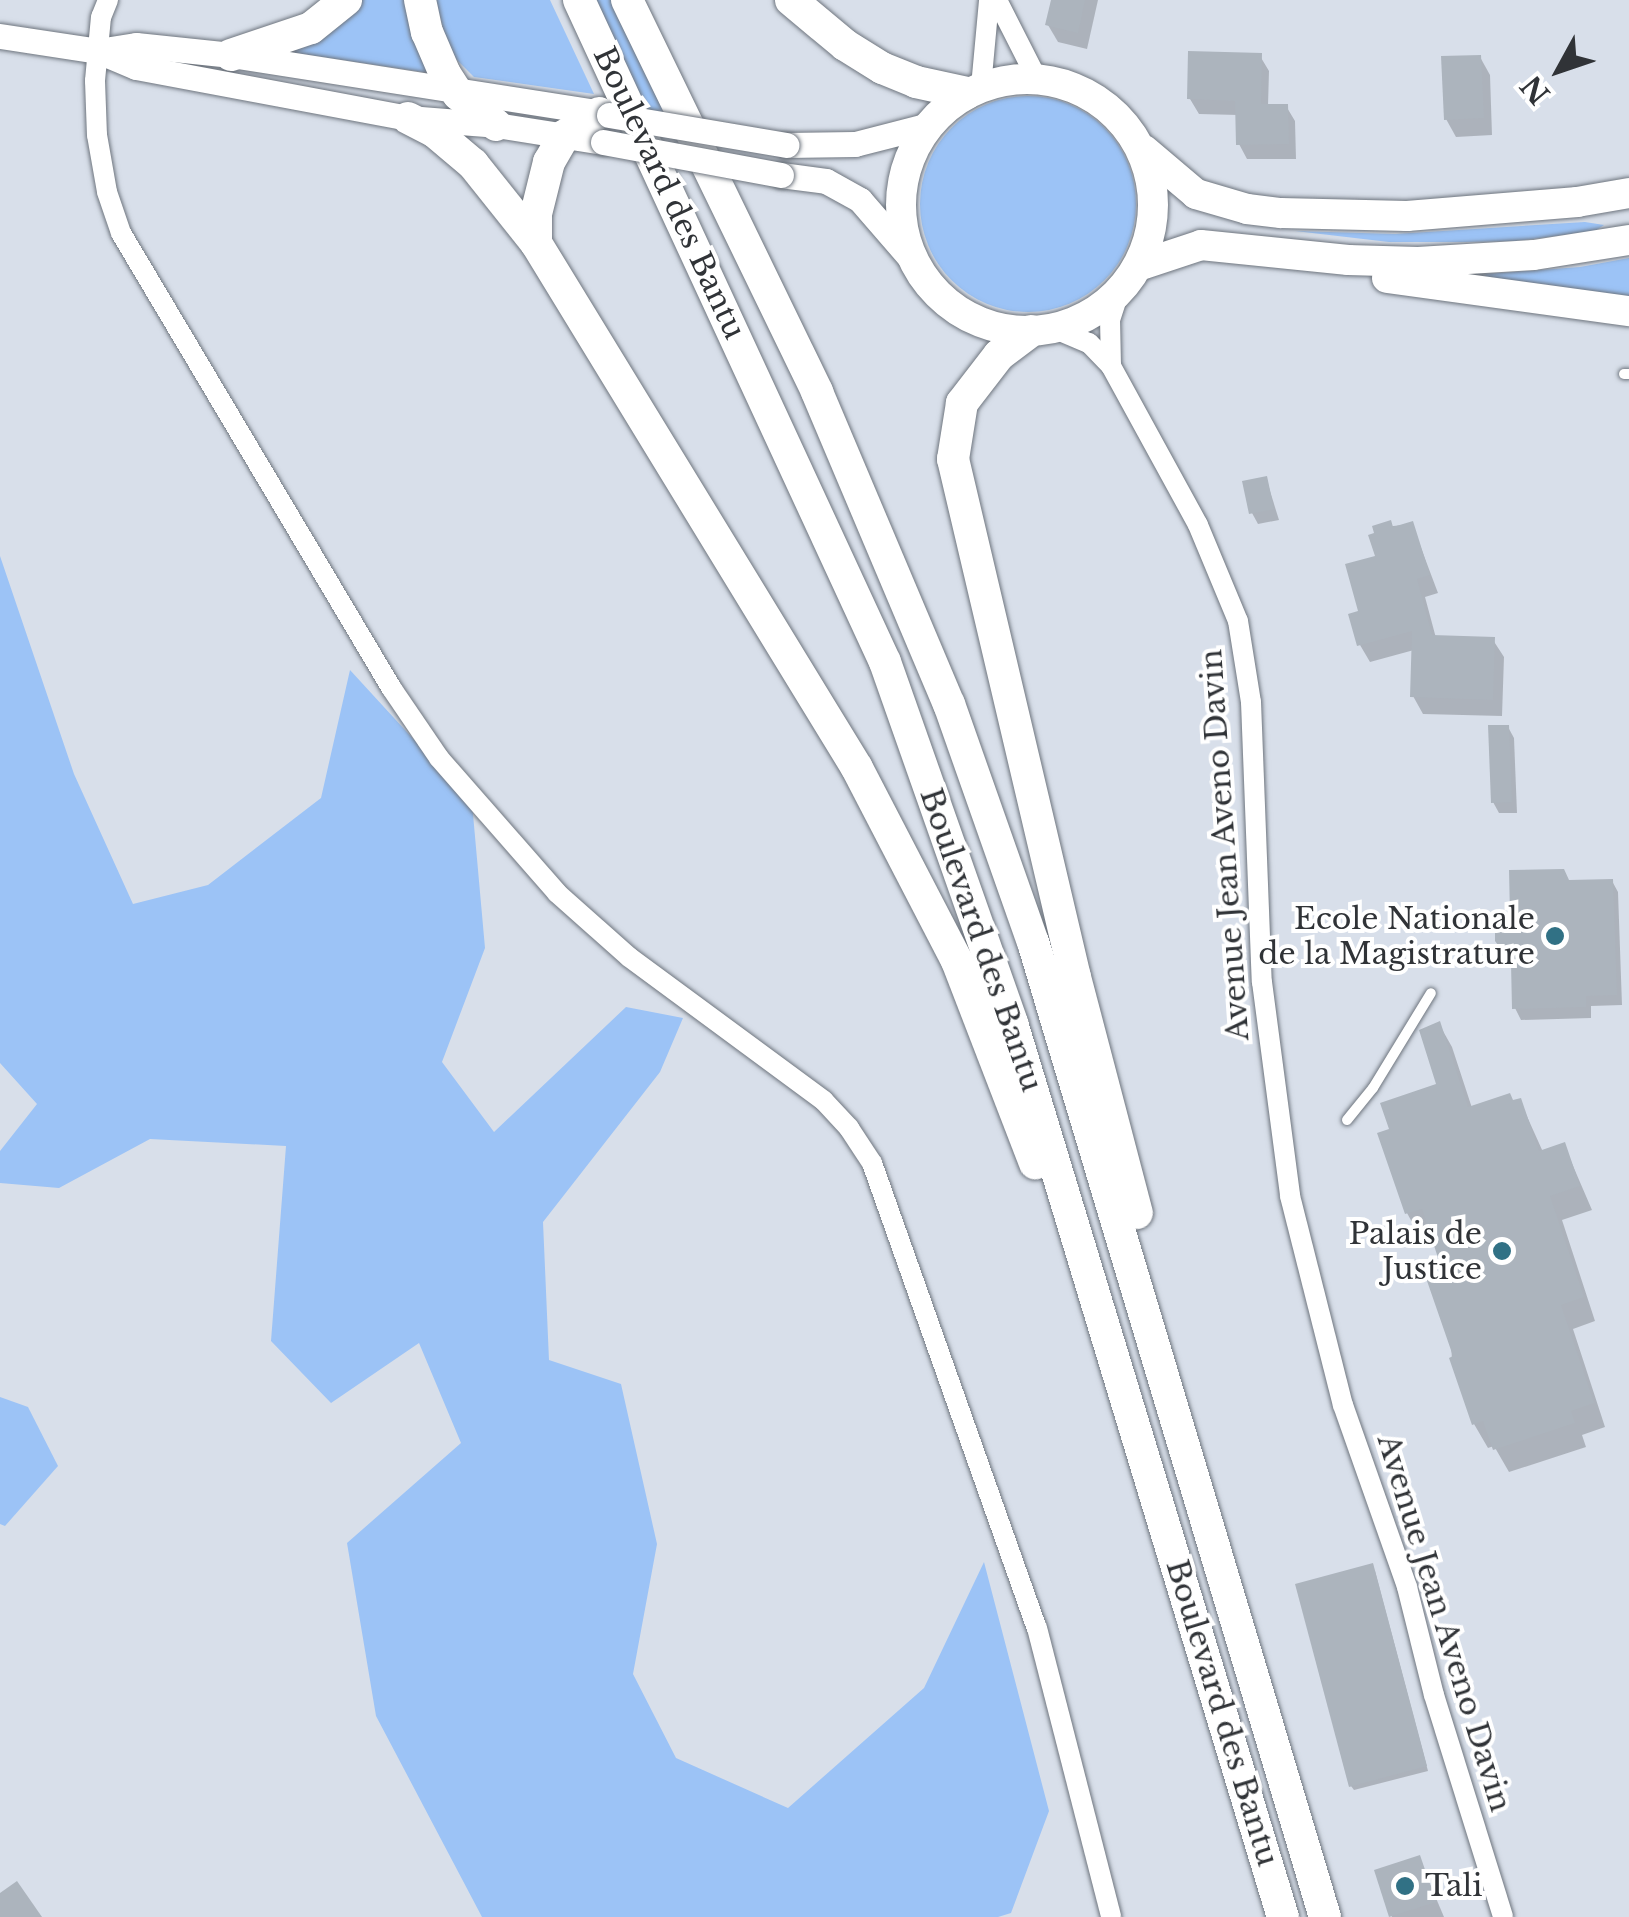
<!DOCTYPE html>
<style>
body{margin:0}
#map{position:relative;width:1629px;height:1917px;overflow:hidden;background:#d8dfea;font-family:"Libre Baskerville",serif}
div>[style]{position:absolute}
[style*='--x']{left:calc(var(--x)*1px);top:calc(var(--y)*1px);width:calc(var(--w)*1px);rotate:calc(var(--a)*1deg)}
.green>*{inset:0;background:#9cc3f6}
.round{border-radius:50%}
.shadow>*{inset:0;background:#0003}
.building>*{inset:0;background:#acb4bd}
.roads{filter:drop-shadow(0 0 2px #6e757e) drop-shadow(0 0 2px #6e757e)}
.service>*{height:10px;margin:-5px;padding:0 5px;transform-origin:5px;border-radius:5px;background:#fff}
.minor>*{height:20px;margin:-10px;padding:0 10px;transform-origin:10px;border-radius:10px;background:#fff}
.tertiary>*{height:25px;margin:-12.5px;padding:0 12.5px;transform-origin:12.5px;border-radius:12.5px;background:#fff}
.primary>*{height:30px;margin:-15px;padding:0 15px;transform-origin:15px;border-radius:15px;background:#fff}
.primary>.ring{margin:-15px;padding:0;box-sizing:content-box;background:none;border:30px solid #fff;border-radius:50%}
.trunk>*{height:32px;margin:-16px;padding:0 16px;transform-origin:16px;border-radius:16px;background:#fff}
.bridges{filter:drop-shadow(0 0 2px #6e757e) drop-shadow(0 0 2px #6e757e)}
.tertiary-bridge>*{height:25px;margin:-12.5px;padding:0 12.5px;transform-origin:12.5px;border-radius:12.5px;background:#fff}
.dots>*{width:28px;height:28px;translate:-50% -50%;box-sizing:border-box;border:5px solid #fff;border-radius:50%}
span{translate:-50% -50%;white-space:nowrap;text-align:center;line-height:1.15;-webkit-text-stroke:8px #fff;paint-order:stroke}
.street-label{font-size:30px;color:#303337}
.poi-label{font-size:30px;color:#303337}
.right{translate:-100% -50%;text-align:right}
.left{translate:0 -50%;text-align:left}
.north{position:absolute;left:1509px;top:20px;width:100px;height:100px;-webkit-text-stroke:8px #fff;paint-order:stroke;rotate:230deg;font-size:28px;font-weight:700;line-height:40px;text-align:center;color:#303337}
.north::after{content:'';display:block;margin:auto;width:35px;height:45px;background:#303337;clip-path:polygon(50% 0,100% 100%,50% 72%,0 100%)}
</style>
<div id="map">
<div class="green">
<div style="clip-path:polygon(362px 0,412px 0,430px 73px,288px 52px,343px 19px)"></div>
<div style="clip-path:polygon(436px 0,550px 0,594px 94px,474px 77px,449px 52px)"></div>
<div style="clip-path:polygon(592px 0,612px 0,669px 120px,646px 116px)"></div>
<div class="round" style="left:920px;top:96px;width:216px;height:216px"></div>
<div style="clip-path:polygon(1585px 222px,1604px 225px,1595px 231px,1515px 241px,1464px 242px,1389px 242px,1295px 231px,1395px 234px)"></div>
<div style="clip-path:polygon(1629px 258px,1629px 300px,1484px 279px,1486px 274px,1580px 267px)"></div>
<div style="clip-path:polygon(0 556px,74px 774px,133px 904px,208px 885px,321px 798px,350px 670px,472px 803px,485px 948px,442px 1062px,494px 1132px,626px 1007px,683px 1018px,660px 1072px,543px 1222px,549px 1360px,621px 1384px,657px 1544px,633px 1674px,676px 1758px,788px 1808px,924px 1688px,984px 1562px,1049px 1811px,1011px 1913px,998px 1917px,482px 1917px,376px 1716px,347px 1543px,461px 1443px,419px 1343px,331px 1403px,271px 1341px,286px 1146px,150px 1139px,59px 1188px,0 1183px,0 1151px,37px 1104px,0 1063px)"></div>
<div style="clip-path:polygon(0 1397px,28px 1407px,58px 1466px,5px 1526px,0 1524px)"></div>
</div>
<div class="shadow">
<div style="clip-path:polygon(1053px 0,1098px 0,1087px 49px,1058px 42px,1048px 25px)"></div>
<div style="clip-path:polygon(1260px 56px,1269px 71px,1268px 106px,1286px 106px,1295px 121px,1296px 159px,1247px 159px,1239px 144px,1238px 115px,1199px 114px,1190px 99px)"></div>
<div style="clip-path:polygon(1480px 57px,1490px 75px,1492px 135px,1456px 137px,1446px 119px)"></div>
<div style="clip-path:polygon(1266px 478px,1279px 520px,1258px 524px,1252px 513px)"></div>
<div style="clip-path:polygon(1412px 524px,1438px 593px,1425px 597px,1436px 638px,1493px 640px,1504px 657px,1502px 716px,1423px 714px,1413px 696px,1414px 650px,1370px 662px,1360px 645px,1361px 613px,1379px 558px,1375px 528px)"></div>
<div style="clip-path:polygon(1508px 727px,1514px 738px,1517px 813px,1499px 813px,1493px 802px)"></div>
<div style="clip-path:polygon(1612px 881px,1618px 892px,1622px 1005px,1591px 1006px,1591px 1018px,1521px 1020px,1515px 1008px,1569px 882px)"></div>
<div style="clip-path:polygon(1439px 1024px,1452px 1047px,1472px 1108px,1520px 1101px,1543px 1152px,1564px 1145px,1592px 1210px,1562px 1220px,1595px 1321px,1573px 1329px,1605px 1427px,1582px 1435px,1586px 1447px,1509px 1472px,1494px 1446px,1488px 1448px,1474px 1424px,1452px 1359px,1446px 1275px,1432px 1233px,1420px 1237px,1407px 1213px,1392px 1131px,1440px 1086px)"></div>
<div style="clip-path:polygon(1375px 1571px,1428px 1771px,1354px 1790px,1351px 1786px)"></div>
<div style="clip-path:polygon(1419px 1858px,1444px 1917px,1392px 1917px,1377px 1872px)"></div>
</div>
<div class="building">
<div style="clip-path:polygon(1051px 0,1085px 0,1078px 33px,1045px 25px)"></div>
<div style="clip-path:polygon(1188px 51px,1262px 53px,1261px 104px,1288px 104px,1289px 144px,1236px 145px,1235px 101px,1187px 99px)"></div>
<div style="clip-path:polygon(1481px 55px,1484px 118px,1444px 120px,1441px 56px)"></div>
<div style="clip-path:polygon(1267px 476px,1274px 509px,1249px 514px,1242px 481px)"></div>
<div style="clip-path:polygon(1391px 520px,1393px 527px,1413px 521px,1430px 575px,1417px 579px,1432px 635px,1495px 637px,1493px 700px,1410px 697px,1412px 631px,1357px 646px,1348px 614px,1358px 611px,1345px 564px,1375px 556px,1368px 535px,1374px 533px,1372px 526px)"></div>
<div style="clip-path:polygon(1488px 725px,1509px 725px,1512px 802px,1491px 803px)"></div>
<div style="clip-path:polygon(1564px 869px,1569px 880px,1613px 879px,1617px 995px,1586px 996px,1586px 1007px,1512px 1009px,1511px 963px,1495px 941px,1495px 932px,1510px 916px,1509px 870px)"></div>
<div style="clip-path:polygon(1440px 1021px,1468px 1107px,1510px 1093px,1513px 1100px,1521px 1098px,1539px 1151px,1565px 1142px,1580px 1186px,1550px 1196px,1584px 1297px,1561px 1305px,1594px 1403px,1571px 1411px,1575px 1423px,1493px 1450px,1483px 1421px,1472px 1425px,1449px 1358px,1453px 1356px,1426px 1278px,1443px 1273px,1422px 1209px,1405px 1214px,1377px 1133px,1389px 1129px,1380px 1103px,1436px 1084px,1419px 1030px)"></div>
<div style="clip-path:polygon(1373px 1563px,1427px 1766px,1349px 1787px,1295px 1584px)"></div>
<div style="clip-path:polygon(1420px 1855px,1436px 1902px,1389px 1917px,1374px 1870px)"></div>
<div style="clip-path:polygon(17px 1881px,42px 1917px,0 1917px,0 1893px)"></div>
</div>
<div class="roads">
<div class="service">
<div style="--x:1624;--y:374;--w:5;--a:0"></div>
<div style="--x:1347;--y:1120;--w:41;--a:-50.9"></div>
<div style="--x:1373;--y:1088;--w:111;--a:-58.6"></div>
</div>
<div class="minor">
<div style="--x:108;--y:0;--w:18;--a:112"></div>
<div style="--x:101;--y:17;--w:64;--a:95.4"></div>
<div style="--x:95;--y:81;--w:54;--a:87.9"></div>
<div style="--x:97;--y:135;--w:58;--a:80"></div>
<div style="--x:107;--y:192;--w:43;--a:71.1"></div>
<div style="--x:121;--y:233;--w:530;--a:59.28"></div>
<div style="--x:392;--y:689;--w:83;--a:55.7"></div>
<div style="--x:439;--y:758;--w:179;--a:48.8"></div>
<div style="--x:557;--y:893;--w:96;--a:41.6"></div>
<div style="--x:629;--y:957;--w:242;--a:36.4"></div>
<div style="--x:824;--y:1101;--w:37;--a:47"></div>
<div style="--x:849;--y:1128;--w:42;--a:56.7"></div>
<div style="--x:872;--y:1163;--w:493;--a:70.5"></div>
<div style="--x:1037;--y:1628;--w:298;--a:75.6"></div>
<div style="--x:997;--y:0;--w:89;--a:63.1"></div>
<div style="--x:981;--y:87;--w:87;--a:-84.7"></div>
<div style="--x:1053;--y:328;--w:39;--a:23"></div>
<div style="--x:1089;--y:343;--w:32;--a:46"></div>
<div style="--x:1111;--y:366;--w:181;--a:61.3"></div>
<div style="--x:1198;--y:525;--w:104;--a:67.4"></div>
<div style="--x:1238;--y:621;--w:82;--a:80.9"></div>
<div style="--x:1251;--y:702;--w:280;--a:87.8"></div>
<div style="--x:1262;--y:982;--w:216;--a:82.5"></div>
<div style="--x:1290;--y:1196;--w:216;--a:75.8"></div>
<div style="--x:1343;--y:1405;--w:193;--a:70.6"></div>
<div style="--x:1407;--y:1587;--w:111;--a:76"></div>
<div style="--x:1434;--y:1695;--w:232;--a:72.7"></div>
<div style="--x:1111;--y:366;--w:46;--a:-91.2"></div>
<div style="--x:1110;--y:320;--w:29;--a:-72"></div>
</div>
<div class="tertiary">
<div style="--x:0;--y:36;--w:99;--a:8.7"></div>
<div style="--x:98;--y:51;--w:41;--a:22.8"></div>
<div style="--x:136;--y:67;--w:277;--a:10.6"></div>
<div style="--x:408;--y:118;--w:88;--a:4.5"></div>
<div style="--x:496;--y:125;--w:108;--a:9"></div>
<div style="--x:98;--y:51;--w:38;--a:-9"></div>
<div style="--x:136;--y:45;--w:96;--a:6"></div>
<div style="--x:231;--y:55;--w:381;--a:8.9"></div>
<div style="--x:786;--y:145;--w:69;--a:-0.8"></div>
<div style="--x:855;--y:144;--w:76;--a:-14.4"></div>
<div style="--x:781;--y:175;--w:45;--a:7.6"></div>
<div style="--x:826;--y:181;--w:39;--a:29"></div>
<div style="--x:860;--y:200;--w:89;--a:49.1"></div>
</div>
<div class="primary">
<div class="ring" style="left:901px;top:79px;width:222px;height:222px"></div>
<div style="--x:1144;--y:150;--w:68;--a:40.2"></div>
<div style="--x:1196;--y:194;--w:53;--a:16.4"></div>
<div style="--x:1247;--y:209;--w:34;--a:7"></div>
<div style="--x:1281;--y:213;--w:126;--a:1.4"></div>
<div style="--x:1407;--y:216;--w:171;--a:-4.7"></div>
<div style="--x:1577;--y:202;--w:53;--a:-9.8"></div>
<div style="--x:1138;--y:266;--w:66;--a:-18.4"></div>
<div style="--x:1201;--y:245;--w:148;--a:5.8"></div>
<div style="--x:1348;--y:260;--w:70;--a:1.6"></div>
<div style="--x:1418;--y:262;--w:116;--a:-3.5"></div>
<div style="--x:1534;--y:255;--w:96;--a:-9"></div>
<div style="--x:1387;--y:278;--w:244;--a:7.8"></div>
</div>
<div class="trunk">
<div style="--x:420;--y:0;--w:33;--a:78"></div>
<div style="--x:427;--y:32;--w:46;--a:66.8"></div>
<div style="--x:445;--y:74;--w:24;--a:57"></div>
<div style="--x:458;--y:94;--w:49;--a:39.2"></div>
<div style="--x:579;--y:0;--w:729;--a:65.19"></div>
<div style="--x:885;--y:662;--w:383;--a:70.6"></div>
<div style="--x:1012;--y:1023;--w:934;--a:73.14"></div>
<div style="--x:627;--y:0;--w:436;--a:64.1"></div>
<div style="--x:817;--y:392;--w:339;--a:67.1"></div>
<div style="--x:949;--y:704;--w:252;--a:70.6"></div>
<div style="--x:1033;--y:942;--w:1018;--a:73.33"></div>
<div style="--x:791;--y:0;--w:70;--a:39.8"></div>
<div style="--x:845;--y:45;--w:44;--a:31.9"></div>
<div style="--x:882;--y:68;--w:37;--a:22"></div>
<div style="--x:916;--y:82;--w:52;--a:12.2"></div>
<div style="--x:231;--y:55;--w:84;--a:-18.6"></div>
<div style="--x:311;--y:28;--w:45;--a:-38.7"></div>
<div style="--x:408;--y:118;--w:30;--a:27"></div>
<div style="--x:435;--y:132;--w:50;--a:40.1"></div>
<div style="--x:473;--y:164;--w:101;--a:51.4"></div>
<div style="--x:536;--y:243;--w:615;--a:58.56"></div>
<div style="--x:857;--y:768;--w:217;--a:62.6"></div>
<div style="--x:957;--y:961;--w:217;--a:68.9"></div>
<div style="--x:536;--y:243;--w:29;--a:-90"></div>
<div style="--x:536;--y:214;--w:54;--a:-76"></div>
<div style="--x:549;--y:162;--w:30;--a:-60"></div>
<div style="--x:564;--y:136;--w:42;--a:-33.3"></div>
<div style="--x:1031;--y:331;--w:40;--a:143"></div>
<div style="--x:999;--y:355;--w:61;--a:127.6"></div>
<div style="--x:962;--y:403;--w:57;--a:99.1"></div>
<div style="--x:953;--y:459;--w:532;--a:76.75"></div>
<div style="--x:1075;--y:977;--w:244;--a:75.3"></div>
</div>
</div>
<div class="bridges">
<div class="tertiary-bridge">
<div style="--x:609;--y:115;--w:180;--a:9.6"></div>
<div style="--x:603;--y:142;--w:181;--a:10.5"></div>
</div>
</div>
<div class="dots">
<div style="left:1555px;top:936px;background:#317185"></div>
<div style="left:1502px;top:1251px;background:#317185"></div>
<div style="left:1405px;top:1886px;background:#317185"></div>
</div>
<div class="street-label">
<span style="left:669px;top:193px;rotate:65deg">Boulevard des Bantu</span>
<span style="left:1225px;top:845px;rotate:-94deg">Avenue Jean Aveno Davin</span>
<span style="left:981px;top:940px;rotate:71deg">Boulevard des Bantu</span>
<span style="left:1444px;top:1623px;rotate:73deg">Avenue Jean Aveno Davin</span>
<span style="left:1222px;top:1713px;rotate:73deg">Boulevard des Bantu</span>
</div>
<div class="poi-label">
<span class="right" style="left:1535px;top:936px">Ecole Nationale<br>de la Magistrature</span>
<span class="right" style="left:1482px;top:1251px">Palais de<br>Justice</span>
<span class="left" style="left:1425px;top:1886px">Tali</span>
</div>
<div class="north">N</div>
</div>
